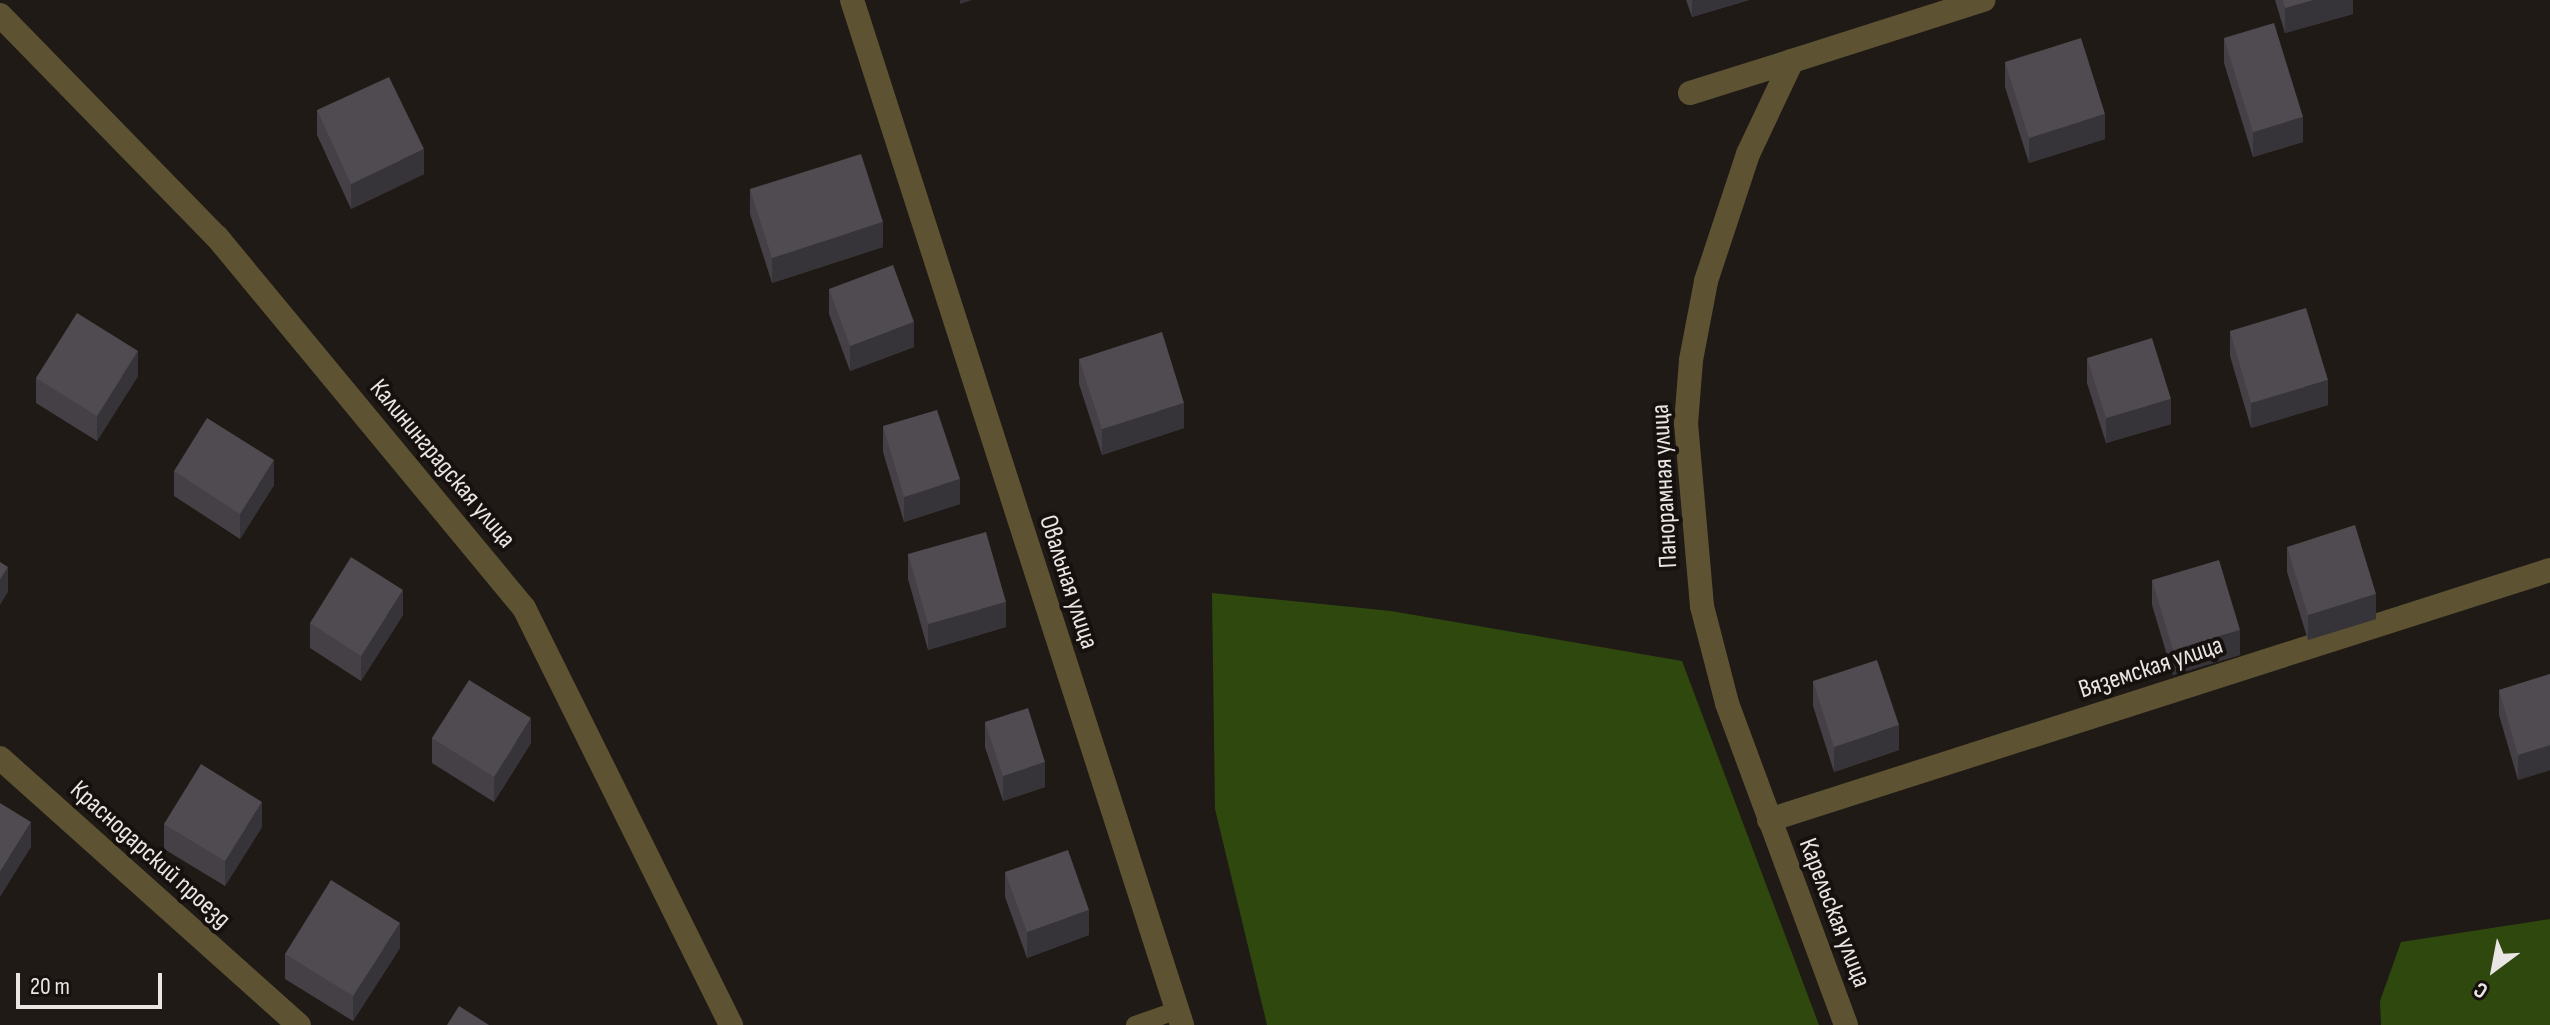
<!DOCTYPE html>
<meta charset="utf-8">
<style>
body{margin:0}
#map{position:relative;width:2550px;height:1025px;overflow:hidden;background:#1f1a16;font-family:"Sofia Sans Condensed",sans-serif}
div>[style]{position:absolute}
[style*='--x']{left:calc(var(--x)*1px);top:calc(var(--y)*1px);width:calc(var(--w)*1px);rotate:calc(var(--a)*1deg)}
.forest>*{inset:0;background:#2f480e}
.lane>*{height:18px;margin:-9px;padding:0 9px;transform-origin:9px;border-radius:9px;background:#5d5333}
.street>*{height:24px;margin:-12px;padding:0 12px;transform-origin:12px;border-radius:12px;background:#5d5333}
.wall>*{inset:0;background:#444046}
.shaded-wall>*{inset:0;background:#373439}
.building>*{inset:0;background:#4f4b51}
span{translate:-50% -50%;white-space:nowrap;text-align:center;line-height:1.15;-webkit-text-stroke:8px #16110e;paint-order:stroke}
.street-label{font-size:26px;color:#eae6e4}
.north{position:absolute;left:2454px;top:929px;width:80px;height:80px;-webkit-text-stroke:6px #16110e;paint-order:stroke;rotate:212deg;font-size:22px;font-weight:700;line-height:32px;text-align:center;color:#eae6e4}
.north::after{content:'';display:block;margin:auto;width:28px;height:36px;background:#eae6e4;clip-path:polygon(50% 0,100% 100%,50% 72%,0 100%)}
.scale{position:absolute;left:16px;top:973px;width:146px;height:36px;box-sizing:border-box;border:4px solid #eae6e4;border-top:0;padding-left:10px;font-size:24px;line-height:28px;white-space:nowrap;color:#eae6e4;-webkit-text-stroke:6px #16110e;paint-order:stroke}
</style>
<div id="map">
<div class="forest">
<div style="clip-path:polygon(1212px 593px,1391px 611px,1682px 661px,1819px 1025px,1267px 1025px,1215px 809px)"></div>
<div style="clip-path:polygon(2550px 919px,2550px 1025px,2381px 1025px,2380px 1001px,2401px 942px)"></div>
</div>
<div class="lane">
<div style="--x:1135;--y:1025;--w:46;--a:-19.2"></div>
</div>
<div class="street">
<div style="--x:852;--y:0;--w:1077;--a:72.15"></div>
<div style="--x:0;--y:15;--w:310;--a:45.7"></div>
<div style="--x:217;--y:237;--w:482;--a:50.4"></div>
<div style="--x:524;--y:608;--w:466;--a:63.6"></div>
<div style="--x:1690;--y:93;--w:107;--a:-17.4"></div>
<div style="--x:0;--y:758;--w:401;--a:41.8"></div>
<div style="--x:1769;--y:820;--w:820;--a:-17.75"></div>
<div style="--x:1846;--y:1025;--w:343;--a:-110.3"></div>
<div style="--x:1727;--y:703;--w:100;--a:-104.5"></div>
<div style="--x:1702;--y:606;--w:183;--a:-95"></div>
<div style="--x:1686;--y:424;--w:64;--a:-85.5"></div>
<div style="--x:1691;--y:360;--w:80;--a:-79.2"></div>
<div style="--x:1706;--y:281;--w:134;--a:-71.7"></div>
<div style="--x:1748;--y:154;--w:103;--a:-64.7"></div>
<div style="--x:1792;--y:61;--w:201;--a:-17.7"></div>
</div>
<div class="wall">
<div style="clip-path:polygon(1686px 0,1749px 0,1692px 17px)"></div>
<div style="clip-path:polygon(2275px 0,2353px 0,2353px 14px,2285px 33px)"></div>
<div style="clip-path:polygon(2224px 38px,2303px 142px,2253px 157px,2224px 63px)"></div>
<div style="clip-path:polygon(2005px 62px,2105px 139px,2029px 163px,2005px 87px)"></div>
<div style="clip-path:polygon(317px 110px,424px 174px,351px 209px,317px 135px)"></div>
<div style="clip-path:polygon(750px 189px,883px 247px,772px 283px,750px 214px)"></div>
<div style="clip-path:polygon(829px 289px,914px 347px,850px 371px,829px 314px)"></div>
<div style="clip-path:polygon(2230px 331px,2328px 405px,2251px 428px,2230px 356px)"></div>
<div style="clip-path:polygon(2087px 358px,2171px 424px,2106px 443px,2087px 383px)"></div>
<div style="clip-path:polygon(1079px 359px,1184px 428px,1102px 455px,1079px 384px)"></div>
<div style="clip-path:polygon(138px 376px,97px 441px,36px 403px,36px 378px)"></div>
<div style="clip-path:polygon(883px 426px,960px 504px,904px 522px,883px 452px)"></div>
<div style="clip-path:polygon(174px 471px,274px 485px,240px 539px,174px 496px)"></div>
<div style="clip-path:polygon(2287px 547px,2376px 619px,2308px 640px,2287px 572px)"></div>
<div style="clip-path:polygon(908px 554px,1006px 627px,928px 650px,908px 579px)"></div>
<div style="clip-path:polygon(2152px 580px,2240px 655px,2173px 675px,2152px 605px)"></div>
<div style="clip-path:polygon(403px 615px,361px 681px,310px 648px,310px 623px)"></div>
<div style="clip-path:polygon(2550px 674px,2550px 770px,2518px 780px,2499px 715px,2499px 690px)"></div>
<div style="clip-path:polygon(1813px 681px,1899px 750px,1834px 772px,1813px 706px)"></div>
<div style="clip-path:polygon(985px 722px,1045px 787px,1003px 801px,985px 747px)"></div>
<div style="clip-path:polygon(432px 738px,531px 743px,494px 802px,432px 763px)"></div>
<div style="clip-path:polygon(164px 824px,262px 827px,225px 886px,164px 849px)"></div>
<div style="clip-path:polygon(1005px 872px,1089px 935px,1027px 958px,1005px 897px)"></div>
<div style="clip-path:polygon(400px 948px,353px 1021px,285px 979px,285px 954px)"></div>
</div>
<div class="shaded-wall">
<div style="clip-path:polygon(960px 0,972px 0,960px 4px)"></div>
<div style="clip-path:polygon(1692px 0,1749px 0,1692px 17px)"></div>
<div style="clip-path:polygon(2313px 0,2353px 0,2353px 14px,2285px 33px,2285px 8px)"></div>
<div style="clip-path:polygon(2105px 114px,2105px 139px,2029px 163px,2029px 138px)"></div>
<div style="clip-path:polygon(2303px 117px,2303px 142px,2253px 157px,2253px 132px)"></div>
<div style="clip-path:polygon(424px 149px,424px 174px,351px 209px,351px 184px)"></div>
<div style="clip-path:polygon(883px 222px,883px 247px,772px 283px,772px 258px)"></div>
<div style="clip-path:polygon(914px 322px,914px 347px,850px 371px,850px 346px)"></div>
<div style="clip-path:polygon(138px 351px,138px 376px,97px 441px,97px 416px)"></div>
<div style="clip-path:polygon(2328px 380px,2328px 405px,2251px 428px,2251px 403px)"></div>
<div style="clip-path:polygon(2171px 399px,2171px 424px,2106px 443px,2106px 418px)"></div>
<div style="clip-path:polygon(1184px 403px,1184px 428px,1102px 455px,1102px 429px)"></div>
<div style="clip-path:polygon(274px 460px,274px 485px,240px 539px,240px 514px)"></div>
<div style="clip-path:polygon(960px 479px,960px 504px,904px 522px,904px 497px)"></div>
<div style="clip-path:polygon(8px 567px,8px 592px,0 605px,0 580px)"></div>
<div style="clip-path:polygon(403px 590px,403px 615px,361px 681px,361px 656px)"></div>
<div style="clip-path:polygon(2376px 594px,2376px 619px,2308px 640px,2308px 615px)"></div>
<div style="clip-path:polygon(1006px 602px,1006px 627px,928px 650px,928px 624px)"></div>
<div style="clip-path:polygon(2240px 630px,2240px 655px,2173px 675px,2173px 650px)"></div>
<div style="clip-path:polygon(531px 718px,531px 743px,494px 802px,494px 777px)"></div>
<div style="clip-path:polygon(1899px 725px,1899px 750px,1834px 772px,1834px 747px)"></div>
<div style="clip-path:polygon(2550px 745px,2550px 770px,2518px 780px,2518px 755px)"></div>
<div style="clip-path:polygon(1045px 762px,1045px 787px,1003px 801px,1003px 776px)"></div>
<div style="clip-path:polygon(262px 802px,262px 827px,225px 886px,225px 861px)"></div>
<div style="clip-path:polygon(31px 822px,31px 847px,0 897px,0 872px)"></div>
<div style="clip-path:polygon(1089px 910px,1089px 935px,1027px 958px,1027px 932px)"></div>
<div style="clip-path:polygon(400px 923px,400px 948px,353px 1021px,353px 996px)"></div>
</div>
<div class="building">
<div style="clip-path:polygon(2283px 0,2313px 0,2285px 8px)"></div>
<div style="clip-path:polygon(2274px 23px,2303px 117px,2253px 132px,2224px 38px)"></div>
<div style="clip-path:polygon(2081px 38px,2105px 114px,2029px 138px,2005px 62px)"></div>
<div style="clip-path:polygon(389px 77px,424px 149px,351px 184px,317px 110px)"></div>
<div style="clip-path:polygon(861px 154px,883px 222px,772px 258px,750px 189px)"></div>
<div style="clip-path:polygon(893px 265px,914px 322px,850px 346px,829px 289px)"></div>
<div style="clip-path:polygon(2306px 308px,2328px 380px,2251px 403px,2230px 331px)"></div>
<div style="clip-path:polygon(77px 313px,138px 351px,97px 416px,36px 378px)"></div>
<div style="clip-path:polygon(1162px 332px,1184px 403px,1102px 429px,1079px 359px)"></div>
<div style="clip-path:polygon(2152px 338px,2171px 399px,2106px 418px,2087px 358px)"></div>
<div style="clip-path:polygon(937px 410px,960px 479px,904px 497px,883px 426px)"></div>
<div style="clip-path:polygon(207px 418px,274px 460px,240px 514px,174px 471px)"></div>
<div style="clip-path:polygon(2355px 525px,2376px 594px,2308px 615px,2287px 547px)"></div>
<div style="clip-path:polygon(986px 532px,1006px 602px,928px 624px,908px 554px)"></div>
<div style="clip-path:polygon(351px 557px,403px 590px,361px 656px,310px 623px)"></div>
<div style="clip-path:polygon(2219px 560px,2240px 630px,2173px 650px,2152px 580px)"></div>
<div style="clip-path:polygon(0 562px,8px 567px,0 580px)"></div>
<div style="clip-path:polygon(1877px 660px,1899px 725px,1834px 747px,1813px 681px)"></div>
<div style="clip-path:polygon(2550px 674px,2550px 745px,2518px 755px,2499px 690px)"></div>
<div style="clip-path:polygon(469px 680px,531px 718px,494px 777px,432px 738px)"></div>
<div style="clip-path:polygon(1028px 708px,1045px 762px,1003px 776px,985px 722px)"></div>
<div style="clip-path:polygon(201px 764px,262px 802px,225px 861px,164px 824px)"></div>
<div style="clip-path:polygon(0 803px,31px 822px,0 872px)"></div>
<div style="clip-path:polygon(1068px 850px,1089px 910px,1027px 932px,1005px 872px)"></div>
<div style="clip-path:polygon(331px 880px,400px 923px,353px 996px,285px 954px)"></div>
<div style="clip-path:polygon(459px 1006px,489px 1025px,447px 1025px)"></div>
</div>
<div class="street-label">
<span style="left:442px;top:464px;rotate:50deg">Калининградская улица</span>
<span style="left:1665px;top:486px;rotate:-93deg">Панорамная улица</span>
<span style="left:1068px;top:582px;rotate:72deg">Овальная улица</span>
<span style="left:2151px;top:668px;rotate:-18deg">Вяземская улица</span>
<span style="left:150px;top:855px;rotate:42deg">Краснодарский проезд</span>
<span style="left:1834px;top:913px;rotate:69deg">Карельская улица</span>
</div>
<div class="north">С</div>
<div class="scale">20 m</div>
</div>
